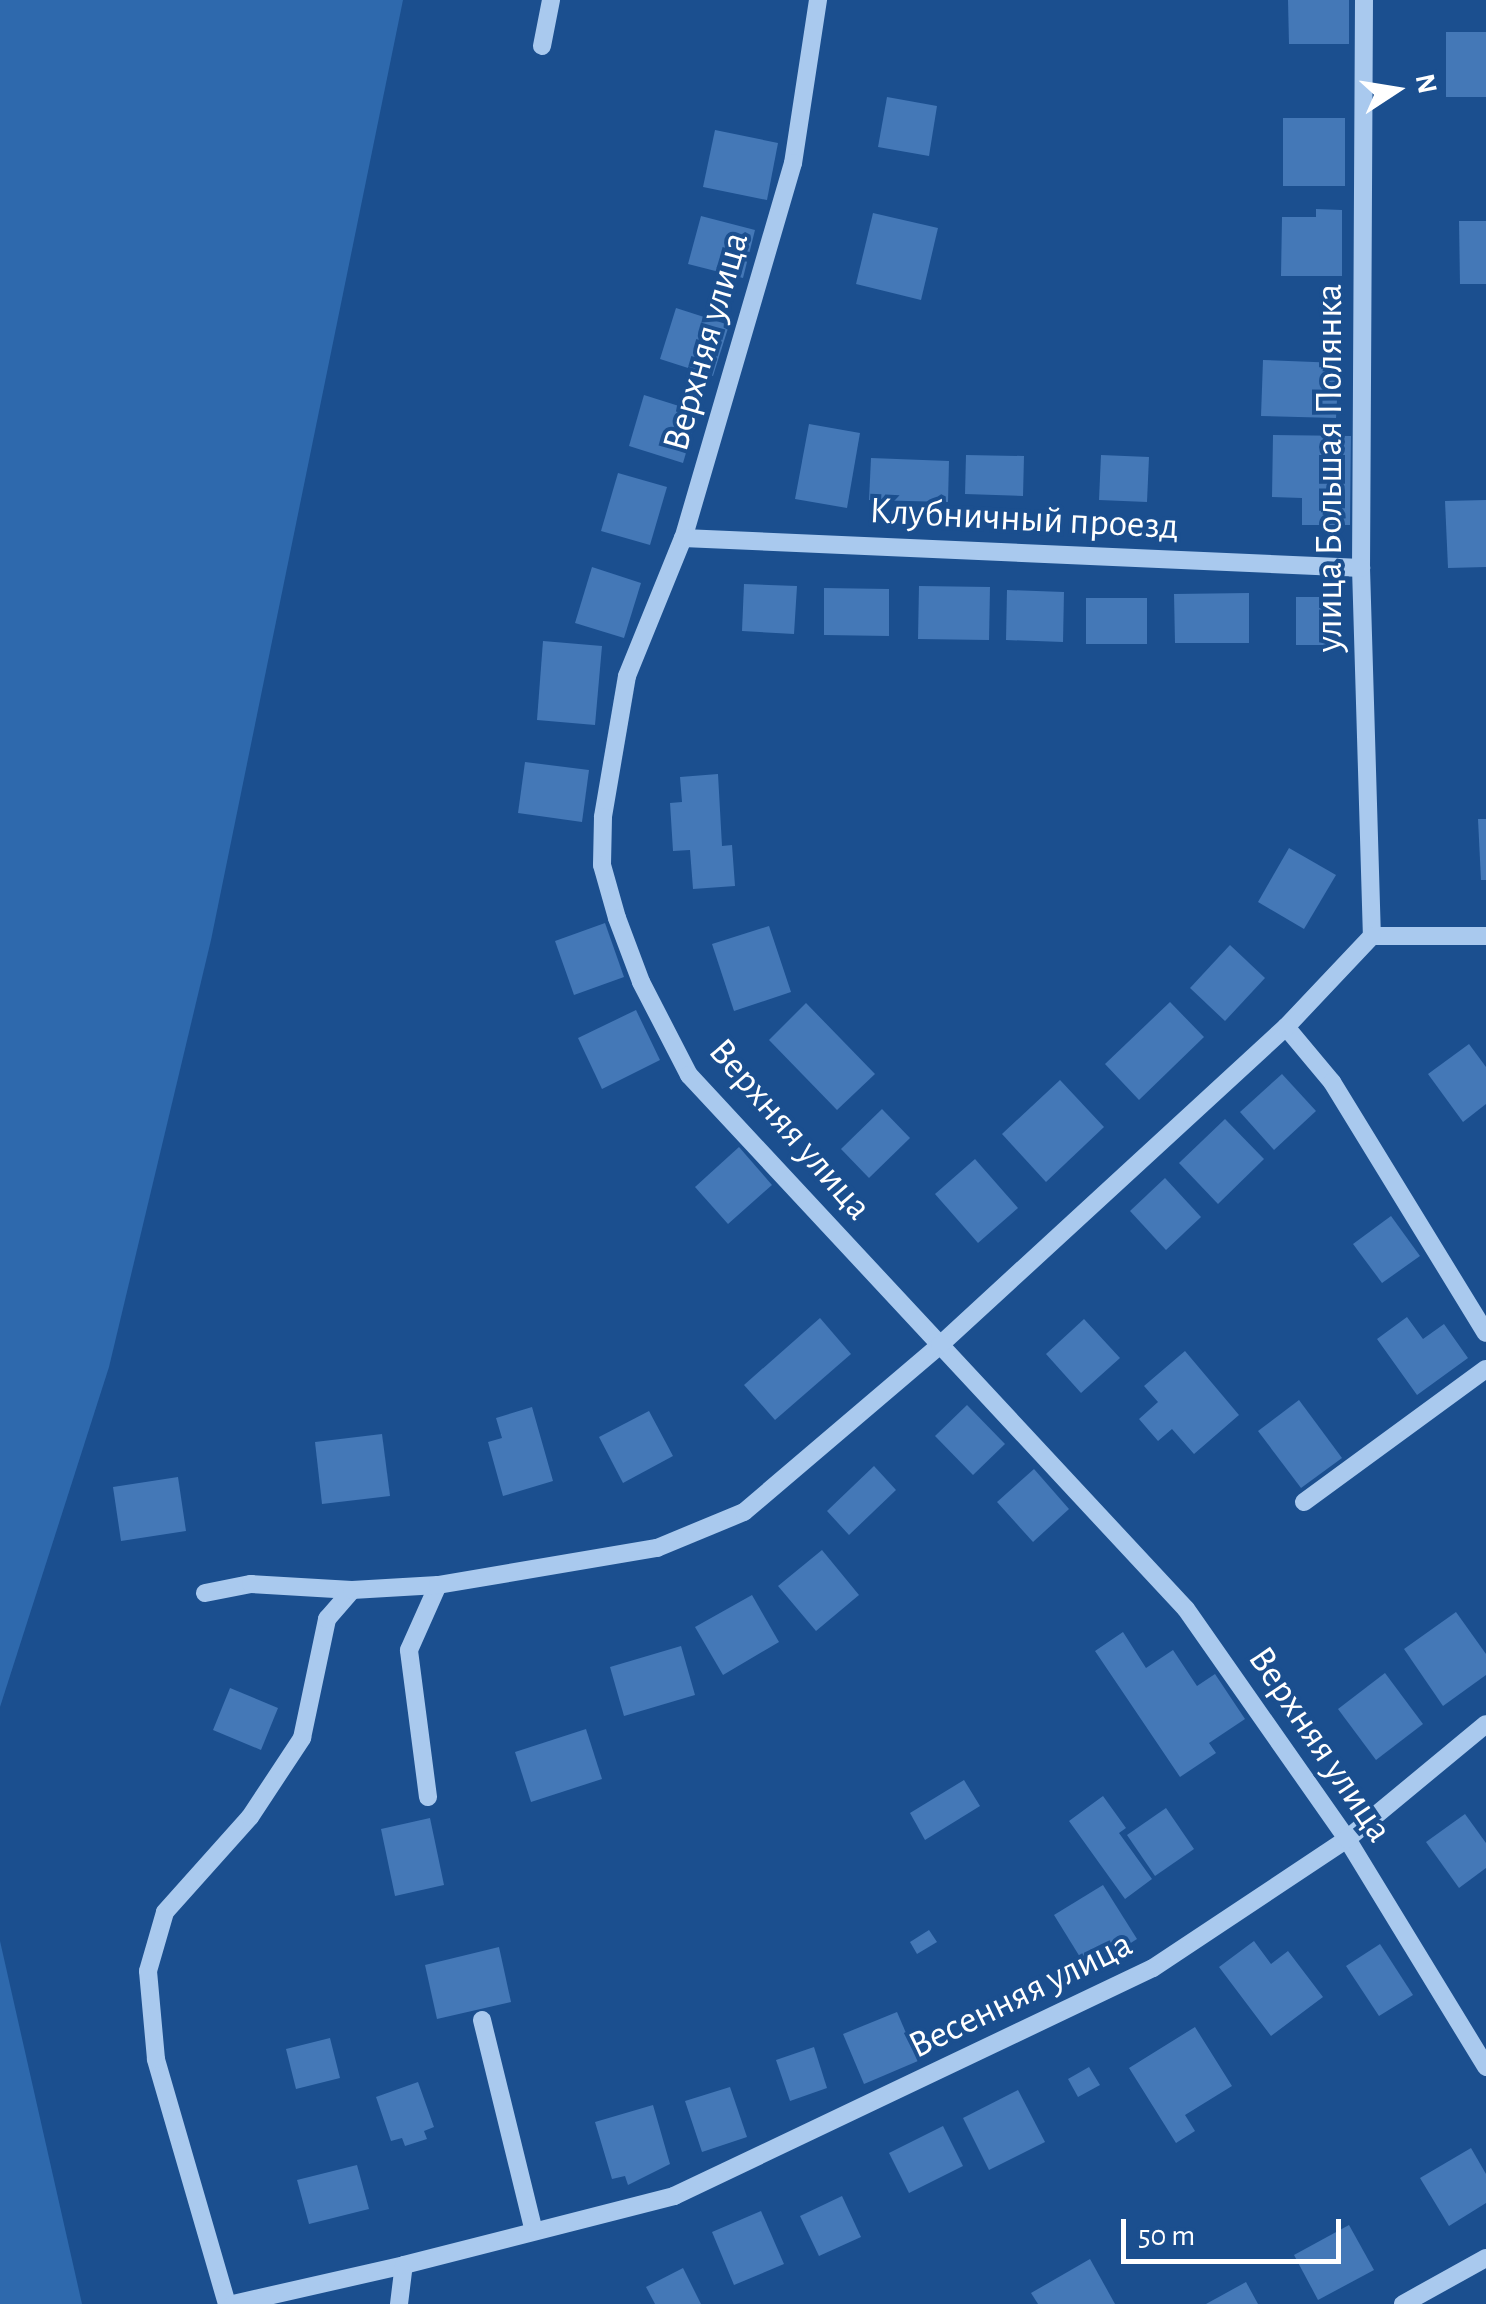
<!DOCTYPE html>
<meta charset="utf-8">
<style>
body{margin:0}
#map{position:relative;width:1486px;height:2304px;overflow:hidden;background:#1b4f8f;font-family:"Alegreya Sans",sans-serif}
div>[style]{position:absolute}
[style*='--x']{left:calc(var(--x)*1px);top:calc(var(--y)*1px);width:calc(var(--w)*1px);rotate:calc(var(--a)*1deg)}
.green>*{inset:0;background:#2e69ad}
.building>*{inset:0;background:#4478b7}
.minor>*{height:18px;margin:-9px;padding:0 9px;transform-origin:9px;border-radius:9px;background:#a9c9ee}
span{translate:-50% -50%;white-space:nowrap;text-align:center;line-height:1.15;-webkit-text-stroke:8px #1b4f8f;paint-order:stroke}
.street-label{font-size:38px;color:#fff}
.north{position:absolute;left:1346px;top:40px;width:100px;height:100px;-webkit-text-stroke:8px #1b4f8f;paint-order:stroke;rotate:78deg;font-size:28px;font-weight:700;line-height:40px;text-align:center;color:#fff}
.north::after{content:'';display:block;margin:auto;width:35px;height:45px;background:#fff;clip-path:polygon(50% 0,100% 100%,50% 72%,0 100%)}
.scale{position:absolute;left:1121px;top:2219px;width:220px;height:45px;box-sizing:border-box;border:5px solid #fff;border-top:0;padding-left:12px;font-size:30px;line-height:35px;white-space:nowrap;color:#fff;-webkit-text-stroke:8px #1b4f8f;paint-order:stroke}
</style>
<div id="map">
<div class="green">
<div style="clip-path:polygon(0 0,403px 0,211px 940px,109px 1367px,0 1707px)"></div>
<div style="clip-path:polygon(0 1941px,82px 2304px,0 2304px)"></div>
</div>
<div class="building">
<div style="clip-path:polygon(1288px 0,1349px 0,1349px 44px,1289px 44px)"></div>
<div style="clip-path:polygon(1446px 32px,1486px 32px,1486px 97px,1446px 97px)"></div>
<div style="clip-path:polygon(887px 97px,937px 106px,929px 156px,878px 147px)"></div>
<div style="clip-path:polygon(1283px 118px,1345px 118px,1345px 186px,1283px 186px)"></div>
<div style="clip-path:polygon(715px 130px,778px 143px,767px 200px,703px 187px)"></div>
<div style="clip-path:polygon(1316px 209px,1342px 210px,1342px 276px,1281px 276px,1282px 217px,1316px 217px)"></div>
<div style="clip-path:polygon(873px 213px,938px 228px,921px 300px,856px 284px)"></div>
<div style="clip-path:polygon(701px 216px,755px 230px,743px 278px,688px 264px)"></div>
<div style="clip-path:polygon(1459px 221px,1486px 221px,1486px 284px,1460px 284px)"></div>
<div style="clip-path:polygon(676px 308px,729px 325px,713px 376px,660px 359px)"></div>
<div style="clip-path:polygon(1263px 360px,1339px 363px,1336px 418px,1261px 416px)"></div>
<div style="clip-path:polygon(644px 395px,698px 412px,683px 463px,629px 446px)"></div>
<div style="clip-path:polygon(809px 424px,860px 433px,847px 508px,795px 499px)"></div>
<div style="clip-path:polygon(1273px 435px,1351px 436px,1350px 525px,1302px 525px,1302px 498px,1272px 497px)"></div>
<div style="clip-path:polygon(966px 455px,1024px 456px,1023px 496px,965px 494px)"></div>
<div style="clip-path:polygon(1101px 455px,1149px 457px,1147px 502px,1099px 500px)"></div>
<div style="clip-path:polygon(871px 458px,949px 461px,948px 502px,869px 500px)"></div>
<div style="clip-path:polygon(618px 473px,667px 487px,650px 545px,601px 531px)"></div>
<div style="clip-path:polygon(1486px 500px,1486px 567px,1448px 568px,1445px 501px)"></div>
<div style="clip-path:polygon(592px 567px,641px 583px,624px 638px,575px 623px)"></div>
<div style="clip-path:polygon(744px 584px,797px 586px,794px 634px,742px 631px)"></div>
<div style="clip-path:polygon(919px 586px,990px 587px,989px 640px,918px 639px)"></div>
<div style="clip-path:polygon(824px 588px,889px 589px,889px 636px,824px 635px)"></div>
<div style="clip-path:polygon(1007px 590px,1064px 592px,1063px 642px,1006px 640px)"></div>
<div style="clip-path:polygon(1249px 593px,1249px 643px,1175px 643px,1174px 594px)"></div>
<div style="clip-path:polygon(1296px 597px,1336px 597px,1336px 645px,1296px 645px)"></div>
<div style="clip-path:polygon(1086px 598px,1147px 598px,1147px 644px,1086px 644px)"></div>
<div style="clip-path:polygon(543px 641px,602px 646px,595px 725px,537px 720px)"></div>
<div style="clip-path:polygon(525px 762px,589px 770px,582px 822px,518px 813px)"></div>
<div style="clip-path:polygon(718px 774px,722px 846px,732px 845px,735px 886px,693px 889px,690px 850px,673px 851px,670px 803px,682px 802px,680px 777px)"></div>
<div style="clip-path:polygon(1478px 819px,1486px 819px,1486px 880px,1481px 880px)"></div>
<div style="clip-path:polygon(1289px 848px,1336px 875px,1304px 929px,1258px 902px)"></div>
<div style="clip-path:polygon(605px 923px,624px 977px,574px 995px,555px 941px)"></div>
<div style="clip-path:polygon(769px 926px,791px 992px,734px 1011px,712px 944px)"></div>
<div style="clip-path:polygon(1230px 945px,1265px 978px,1225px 1021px,1190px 988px)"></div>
<div style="clip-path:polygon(1170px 1002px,1204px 1037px,1139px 1100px,1105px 1064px)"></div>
<div style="clip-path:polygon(806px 1003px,875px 1074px,837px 1110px,769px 1040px)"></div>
<div style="clip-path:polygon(636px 1010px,660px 1060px,602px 1089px,578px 1038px)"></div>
<div style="clip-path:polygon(1469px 1044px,1486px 1067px,1486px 1104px,1463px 1122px,1428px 1074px)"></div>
<div style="clip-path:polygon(1282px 1074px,1316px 1111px,1274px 1150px,1240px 1112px)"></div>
<div style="clip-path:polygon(1060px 1080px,1104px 1127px,1046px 1182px,1002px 1134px)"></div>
<div style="clip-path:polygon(882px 1109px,910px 1138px,869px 1178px,841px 1149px)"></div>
<div style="clip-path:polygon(1225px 1119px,1264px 1159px,1218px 1204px,1179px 1163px)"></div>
<div style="clip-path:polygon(739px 1147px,772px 1185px,728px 1224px,695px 1187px)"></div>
<div style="clip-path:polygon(975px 1159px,1018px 1208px,978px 1243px,935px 1194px)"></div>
<div style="clip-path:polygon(1165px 1178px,1201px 1217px,1166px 1250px,1130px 1211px)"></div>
<div style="clip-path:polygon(1391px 1216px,1420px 1256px,1382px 1283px,1353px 1244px)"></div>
<div style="clip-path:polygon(1407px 1317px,1423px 1339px,1444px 1324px,1468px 1358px,1417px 1395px,1377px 1339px)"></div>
<div style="clip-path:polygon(820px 1318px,851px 1354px,775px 1420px,744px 1385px)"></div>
<div style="clip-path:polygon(1084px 1319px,1120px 1358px,1081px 1393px,1046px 1354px)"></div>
<div style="clip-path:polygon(1185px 1351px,1239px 1415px,1194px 1454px,1172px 1429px,1158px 1441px,1139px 1419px,1158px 1402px,1144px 1386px)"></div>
<div style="clip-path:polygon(1299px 1400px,1342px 1458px,1301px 1488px,1258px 1431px)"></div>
<div style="clip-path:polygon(967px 1405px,1005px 1444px,973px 1475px,935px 1436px)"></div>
<div style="clip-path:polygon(532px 1407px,553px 1481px,503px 1496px,488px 1442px,502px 1438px,496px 1418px)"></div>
<div style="clip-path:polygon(649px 1411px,673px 1456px,623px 1483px,599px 1437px)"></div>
<div style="clip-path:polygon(382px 1434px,390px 1496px,322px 1504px,315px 1442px)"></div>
<div style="clip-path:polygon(874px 1466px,896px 1490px,849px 1535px,827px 1511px)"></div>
<div style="clip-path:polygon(1034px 1469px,1069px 1509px,1033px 1542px,997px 1502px)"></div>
<div style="clip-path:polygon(178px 1477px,186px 1531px,121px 1541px,113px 1487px)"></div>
<div style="clip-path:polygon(822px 1550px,859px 1595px,816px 1631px,778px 1586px)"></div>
<div style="clip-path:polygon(752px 1595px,779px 1642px,723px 1675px,695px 1627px)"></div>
<div style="clip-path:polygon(1456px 1612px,1486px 1654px,1486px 1675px,1443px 1706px,1404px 1649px)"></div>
<div style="clip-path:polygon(1123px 1632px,1146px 1668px,1173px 1650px,1197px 1686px,1215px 1674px,1245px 1719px,1209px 1743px,1216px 1753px,1180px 1777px,1095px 1651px)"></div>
<div style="clip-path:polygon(681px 1646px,695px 1695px,624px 1716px,610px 1667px)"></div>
<div style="clip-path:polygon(1385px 1673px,1423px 1724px,1376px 1760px,1338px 1709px)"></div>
<div style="clip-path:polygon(230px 1688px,278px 1708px,261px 1750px,213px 1730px)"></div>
<div style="clip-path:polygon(586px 1729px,602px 1779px,531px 1802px,515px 1752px)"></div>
<div style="clip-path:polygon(964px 1780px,980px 1806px,925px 1840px,910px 1813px)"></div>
<div style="clip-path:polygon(1103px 1796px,1126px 1828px,1119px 1833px,1152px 1879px,1125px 1899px,1069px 1821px)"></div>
<div style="clip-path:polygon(1166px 1808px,1194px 1849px,1155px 1876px,1127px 1835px)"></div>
<div style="clip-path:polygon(1465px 1814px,1486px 1843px,1486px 1868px,1459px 1888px,1426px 1842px)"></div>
<div style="clip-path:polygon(430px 1818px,444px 1885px,395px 1896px,381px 1829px)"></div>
<div style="clip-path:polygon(1103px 1885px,1137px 1939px,1088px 1970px,1054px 1915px)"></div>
<div style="clip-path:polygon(929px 1930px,937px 1942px,917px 1954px,910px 1942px)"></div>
<div style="clip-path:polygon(1254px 1941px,1271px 1964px,1288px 1951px,1323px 1997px,1271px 2036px,1219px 1967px)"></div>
<div style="clip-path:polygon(1380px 1944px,1413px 1995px,1379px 2016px,1346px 1966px)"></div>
<div style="clip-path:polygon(499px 1947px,511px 2002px,437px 2019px,425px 1965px)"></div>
<div style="clip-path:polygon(897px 2012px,918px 2061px,864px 2084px,843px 2034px)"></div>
<div style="clip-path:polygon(1195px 2027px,1232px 2086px,1185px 2115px,1195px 2131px,1176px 2143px,1129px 2068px)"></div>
<div style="clip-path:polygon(330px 2038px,340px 2078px,296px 2089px,286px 2049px)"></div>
<div style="clip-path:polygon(814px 2047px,827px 2088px,790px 2101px,776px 2060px)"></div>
<div style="clip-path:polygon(1089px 2067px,1100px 2085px,1078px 2097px,1068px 2079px)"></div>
<div style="clip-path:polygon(418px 2082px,434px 2127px,424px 2131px,427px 2139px,405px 2146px,402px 2138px,391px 2141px,376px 2097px)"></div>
<div style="clip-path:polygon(730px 2087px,747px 2137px,702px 2152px,685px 2101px)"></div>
<div style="clip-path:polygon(1018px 2090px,1045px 2142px,989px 2170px,963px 2118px)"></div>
<div style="clip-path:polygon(653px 2105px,670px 2164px,628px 2185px,625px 2176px,612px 2179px,595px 2122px)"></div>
<div style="clip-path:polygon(943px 2126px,963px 2166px,909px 2193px,889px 2153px)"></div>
<div style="clip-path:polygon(1471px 2148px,1486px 2174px,1486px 2203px,1449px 2226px,1420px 2178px)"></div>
<div style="clip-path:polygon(357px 2165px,369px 2209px,309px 2224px,297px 2180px)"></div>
<div style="clip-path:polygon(842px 2196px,861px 2237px,819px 2256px,800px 2216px)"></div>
<div style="clip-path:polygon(761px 2211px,784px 2264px,734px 2285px,712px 2232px)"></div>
<div style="clip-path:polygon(1349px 2225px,1374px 2270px,1318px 2300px,1294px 2255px)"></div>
<div style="clip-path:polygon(1090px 2259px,1115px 2304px,1038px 2304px,1031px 2293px)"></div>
<div style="clip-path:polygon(683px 2268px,701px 2304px,655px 2304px,646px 2287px)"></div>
<div style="clip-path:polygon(1246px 2282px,1258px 2304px,1206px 2304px)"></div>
</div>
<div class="minor">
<div style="--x:818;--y:0;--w:165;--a:98.7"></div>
<div style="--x:793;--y:163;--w:391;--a:106.3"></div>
<div style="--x:683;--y:538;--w:149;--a:112.1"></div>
<div style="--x:627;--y:676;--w:143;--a:99.7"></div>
<div style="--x:603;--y:817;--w:48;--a:91.2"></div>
<div style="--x:602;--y:865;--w:55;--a:74.2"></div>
<div style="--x:617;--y:918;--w:68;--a:69.4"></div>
<div style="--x:641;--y:982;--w:105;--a:62.7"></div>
<div style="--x:689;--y:1075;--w:729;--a:47.06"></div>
<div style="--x:1186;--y:1609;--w:281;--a:55"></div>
<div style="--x:1347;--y:1839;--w:267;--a:58.6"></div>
<div style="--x:1364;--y:0;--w:568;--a:90.3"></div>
<div style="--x:1361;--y:568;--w:368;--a:88.3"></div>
<div style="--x:542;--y:46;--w:47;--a:-78.9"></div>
<div style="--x:683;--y:538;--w:679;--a:2.53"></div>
<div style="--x:1372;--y:936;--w:114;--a:0"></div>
<div style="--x:1286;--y:1027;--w:72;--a:50.1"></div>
<div style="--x:1332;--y:1082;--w:294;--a:58.5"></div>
<div style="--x:1304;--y:1502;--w:225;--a:-36.2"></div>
<div style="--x:205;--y:1593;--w:47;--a:-11.1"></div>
<div style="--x:251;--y:1584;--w:101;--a:3.4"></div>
<div style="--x:428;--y:1797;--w:148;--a:-97.4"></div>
<div style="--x:409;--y:1650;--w:71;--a:-66"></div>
<div style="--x:482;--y:2020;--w:217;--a:76.2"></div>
<div style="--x:227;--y:2304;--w:255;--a:-106.2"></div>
<div style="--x:156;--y:2059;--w:88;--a:-95.2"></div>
<div style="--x:148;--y:1971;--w:61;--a:-73.9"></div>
<div style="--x:165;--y:1912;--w:127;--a:-48.2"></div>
<div style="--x:250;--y:1817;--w:95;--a:-56.6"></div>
<div style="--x:302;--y:1738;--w:122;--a:-78.1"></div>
<div style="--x:327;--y:1619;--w:38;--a:-49"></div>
<div style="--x:352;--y:1590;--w:86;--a:-3.3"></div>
<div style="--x:438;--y:1585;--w:222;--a:-9.6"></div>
<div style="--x:657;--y:1548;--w:94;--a:-22.5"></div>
<div style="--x:744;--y:1512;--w:257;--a:-40.4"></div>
<div style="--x:940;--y:1345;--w:470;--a:-42.6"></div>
<div style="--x:1286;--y:1027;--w:125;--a:-46.6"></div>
<div style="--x:233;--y:2304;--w:175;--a:-12.8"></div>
<div style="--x:399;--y:2304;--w:39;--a:-83"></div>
<div style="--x:404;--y:2265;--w:279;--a:-14.3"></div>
<div style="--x:674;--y:2196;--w:530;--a:-25.45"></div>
<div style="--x:1153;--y:1968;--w:233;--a:-33.6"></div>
<div style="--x:1347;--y:1839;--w:180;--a:-39.6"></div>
<div style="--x:1403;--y:2304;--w:95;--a:-29"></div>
</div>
<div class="street-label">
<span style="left:707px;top:342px;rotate:-74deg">Верхняя улица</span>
<span style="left:1331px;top:468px;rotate:-90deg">улица Большая Полянка</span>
<span style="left:1024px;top:520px;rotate:3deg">Клубничный проезд</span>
<span style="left:789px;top:1130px;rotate:49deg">Верхняя улица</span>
<span style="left:1319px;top:1745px;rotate:56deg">Верхняя улица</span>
<span style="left:1021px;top:1996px;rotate:-26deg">Весенняя улица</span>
</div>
<div class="north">N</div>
<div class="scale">50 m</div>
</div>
